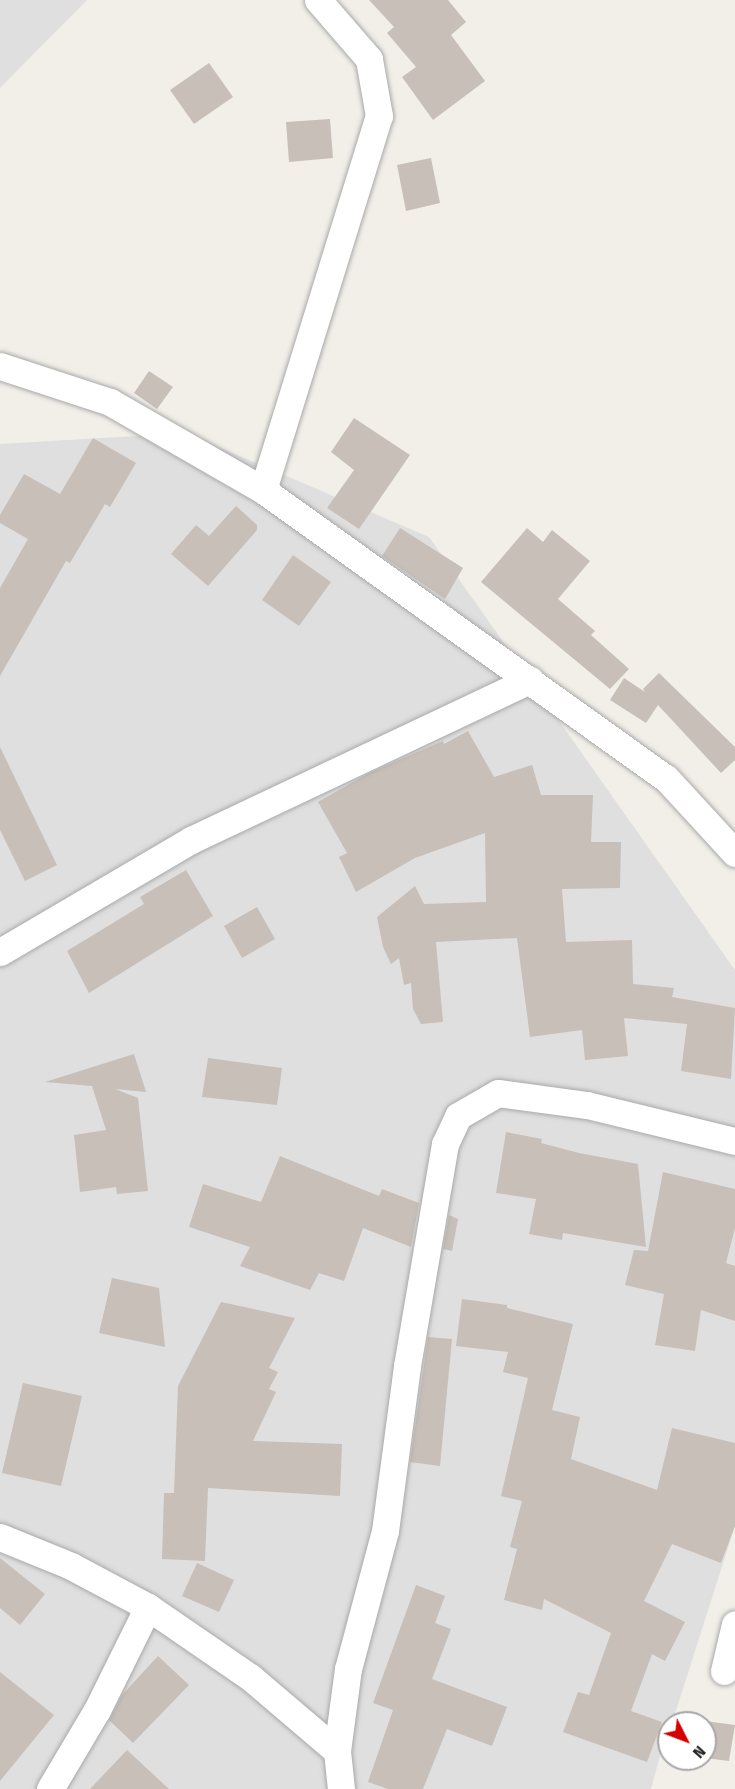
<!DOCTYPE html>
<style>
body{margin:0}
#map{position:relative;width:735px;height:1789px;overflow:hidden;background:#f2efe9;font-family:"Fira Sans Condensed",sans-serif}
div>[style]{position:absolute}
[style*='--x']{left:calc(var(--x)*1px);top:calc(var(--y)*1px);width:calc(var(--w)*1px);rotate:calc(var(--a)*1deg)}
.residential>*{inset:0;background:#e0dfdf}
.building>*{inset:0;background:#c7bfb8}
.roads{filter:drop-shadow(0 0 2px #a9a9a9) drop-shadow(0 0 2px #a9a9a9)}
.street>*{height:27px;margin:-13.5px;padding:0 13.5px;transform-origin:13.5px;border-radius:13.5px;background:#fff}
span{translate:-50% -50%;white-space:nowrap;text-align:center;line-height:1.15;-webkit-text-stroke:4.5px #fff;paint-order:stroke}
.north{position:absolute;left:657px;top:1711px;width:60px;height:60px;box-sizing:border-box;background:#fff;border:2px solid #a7a7a7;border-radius:50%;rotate:132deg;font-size:16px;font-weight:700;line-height:24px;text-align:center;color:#222}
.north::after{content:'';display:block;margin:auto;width:21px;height:27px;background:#d40000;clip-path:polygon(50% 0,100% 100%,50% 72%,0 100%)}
</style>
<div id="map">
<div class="residential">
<div style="clip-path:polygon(0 0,87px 0,0 88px)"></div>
<div style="clip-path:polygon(186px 433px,429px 537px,735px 970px,735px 1526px,672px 1723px,669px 1723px,651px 1789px,0 1789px,0 444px)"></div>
</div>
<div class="building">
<div style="clip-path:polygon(369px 0,448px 0,466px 22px,451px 35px,485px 81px,433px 120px,402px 77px,416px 67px,387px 33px,394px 27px)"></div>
<div style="clip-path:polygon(209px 63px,233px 97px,194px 124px,170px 90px)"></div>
<div style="clip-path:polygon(330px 119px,333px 158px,289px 162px,286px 122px)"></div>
<div style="clip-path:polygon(431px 158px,440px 203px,406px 211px,397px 165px)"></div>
<div style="clip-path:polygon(149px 371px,173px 387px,157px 409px,134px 393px)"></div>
<div style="clip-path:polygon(354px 418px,410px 455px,359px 529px,327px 508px,354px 470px,331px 452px)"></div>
<div style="clip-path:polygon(93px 438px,136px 463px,110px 507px,105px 504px,70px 563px,66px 561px,0 676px,0 588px,28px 539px,0 523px,0 515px,24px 474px,60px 494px)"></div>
<div style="clip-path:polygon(236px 506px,257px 525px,257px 530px,208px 586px,171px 554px,196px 525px,209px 536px)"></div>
<div style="clip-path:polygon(400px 528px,463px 568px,445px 599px,382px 556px)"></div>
<div style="clip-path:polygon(527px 528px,543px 542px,552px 530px,590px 561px,558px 599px,595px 631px,591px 635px,629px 669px,610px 689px,481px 582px)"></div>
<div style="clip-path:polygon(293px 555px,331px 582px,299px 626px,262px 600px)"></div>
<div style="clip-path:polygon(659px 673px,735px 747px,735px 760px,721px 773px,658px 705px,646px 723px,610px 700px,624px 678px,645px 692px,643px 689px)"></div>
<div style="clip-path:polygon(468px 731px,494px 777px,532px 765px,541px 795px,593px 795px,591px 842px,621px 842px,620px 888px,562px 889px,566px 942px,632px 940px,633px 984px,674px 988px,672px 997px,735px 1008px,731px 1079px,681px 1071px,687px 1024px,624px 1018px,628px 1056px,585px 1060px,582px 1030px,530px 1037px,517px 938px,436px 942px,443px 1022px,421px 1024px,413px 1009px,411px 983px,404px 985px,399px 958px,391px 964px,383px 947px,377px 917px,415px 886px,424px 904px,486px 902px,485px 833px,415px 858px,356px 892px,339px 857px,347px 853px,318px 802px,369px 773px,443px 741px,444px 744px)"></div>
<div style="clip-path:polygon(0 747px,57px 865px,25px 881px,0 830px)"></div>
<div style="clip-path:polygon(186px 870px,213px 916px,89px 993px,67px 951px,144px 904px,140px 897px)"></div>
<div style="clip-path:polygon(257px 907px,275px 939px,242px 958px,224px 926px)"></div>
<div style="clip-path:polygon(134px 1054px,146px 1092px,115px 1089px,138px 1098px,148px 1191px,117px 1194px,116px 1187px,80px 1192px,74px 1135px,106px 1130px,92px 1086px,45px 1082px)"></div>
<div style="clip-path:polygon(208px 1058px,282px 1068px,277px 1105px,202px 1097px)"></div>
<div style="clip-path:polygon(506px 1132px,542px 1139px,541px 1143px,579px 1153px,638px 1164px,646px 1247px,563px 1233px,562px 1240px,529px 1234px,536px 1199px,496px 1193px)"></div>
<div style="clip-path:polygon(280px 1156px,379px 1196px,382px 1189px,419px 1203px,411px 1247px,363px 1228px,344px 1281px,319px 1273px,310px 1290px,240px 1266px,250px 1247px,189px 1227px,203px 1184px,261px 1202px)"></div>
<div style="clip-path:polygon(663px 1172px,735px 1189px,735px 1228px,726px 1263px,735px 1266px,735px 1321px,701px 1310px,695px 1351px,655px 1345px,664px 1294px,625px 1285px,634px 1250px,648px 1251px)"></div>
<div style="clip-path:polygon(449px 1215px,458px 1219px,452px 1251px,443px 1249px)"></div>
<div style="clip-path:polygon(112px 1278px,159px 1288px,165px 1347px,99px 1333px)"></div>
<div style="clip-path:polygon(462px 1299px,507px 1305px,507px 1308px,573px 1324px,552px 1410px,580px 1417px,571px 1459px,657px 1490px,672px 1428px,735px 1443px,735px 1526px,721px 1563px,672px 1544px,644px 1601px,685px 1622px,665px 1661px,652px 1654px,631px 1711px,662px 1722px,647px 1762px,563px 1732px,578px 1692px,589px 1695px,611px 1633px,544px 1599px,542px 1610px,504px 1600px,517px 1549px,510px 1547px,522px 1501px,501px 1496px,528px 1378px,503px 1372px,508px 1352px,456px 1346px)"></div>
<div style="clip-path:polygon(221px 1302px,295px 1318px,269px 1368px,278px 1372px,269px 1389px,276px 1392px,253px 1441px,342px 1444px,340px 1496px,208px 1488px,205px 1561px,162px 1559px,164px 1493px,174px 1493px,178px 1386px)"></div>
<div style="clip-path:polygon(428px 1337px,452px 1339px,440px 1466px,410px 1462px)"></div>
<div style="clip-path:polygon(23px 1383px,82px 1396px,61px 1486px,2px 1473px)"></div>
<div style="clip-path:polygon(0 1558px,45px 1594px,20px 1625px,0 1608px)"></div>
<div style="clip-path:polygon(197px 1563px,234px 1580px,219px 1612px,182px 1596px)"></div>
<div style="clip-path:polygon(416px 1585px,445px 1596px,435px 1623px,451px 1629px,432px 1679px,507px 1707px,492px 1746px,447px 1729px,423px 1789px,388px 1789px,368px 1782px,393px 1710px,373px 1703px)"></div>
<div style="clip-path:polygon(158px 1656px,189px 1685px,133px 1743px,109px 1720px,122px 1695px)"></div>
<div style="clip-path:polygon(0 1672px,54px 1715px,0 1781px)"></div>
<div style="clip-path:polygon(705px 1721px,735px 1725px,729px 1761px,705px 1758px)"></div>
<div style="clip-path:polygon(127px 1750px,169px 1789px,90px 1789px)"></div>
</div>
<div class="roads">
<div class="street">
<div style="--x:0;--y:366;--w:116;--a:18.1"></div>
<div style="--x:110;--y:402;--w:177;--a:29.9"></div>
<div style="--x:263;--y:490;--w:495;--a:35.6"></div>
<div style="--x:666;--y:778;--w:102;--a:47.4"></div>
<div style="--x:263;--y:490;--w:392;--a:-72.8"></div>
<div style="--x:379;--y:116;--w:58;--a:-100"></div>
<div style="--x:369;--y:59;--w:78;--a:-130.8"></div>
<div style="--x:0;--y:952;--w:221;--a:-30.4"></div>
<div style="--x:191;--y:840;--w:375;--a:-25.3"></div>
<div style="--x:0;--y:1537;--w:77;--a:22.2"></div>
<div style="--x:71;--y:1566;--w:87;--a:28"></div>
<div style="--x:148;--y:1607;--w:124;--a:34.5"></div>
<div style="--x:250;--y:1677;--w:114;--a:40.4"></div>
<div style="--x:724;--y:1671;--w:48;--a:-76.8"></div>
<div style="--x:50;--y:1789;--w:92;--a:-59.3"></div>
<div style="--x:97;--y:1710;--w:115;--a:-63.7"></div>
<div style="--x:341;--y:1789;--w:38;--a:-96"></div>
<div style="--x:337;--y:1751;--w:83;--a:-82.4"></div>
<div style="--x:348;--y:1669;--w:143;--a:-75"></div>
<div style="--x:385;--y:1531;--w:166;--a:-82.4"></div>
<div style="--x:407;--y:1366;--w:225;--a:-80.3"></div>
<div style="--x:445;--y:1144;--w:31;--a:-65"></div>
<div style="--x:458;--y:1116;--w:46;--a:-29.9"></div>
<div style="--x:498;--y:1093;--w:90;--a:7.7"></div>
<div style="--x:587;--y:1105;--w:152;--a:13.7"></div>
</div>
</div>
<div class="north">N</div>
</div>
